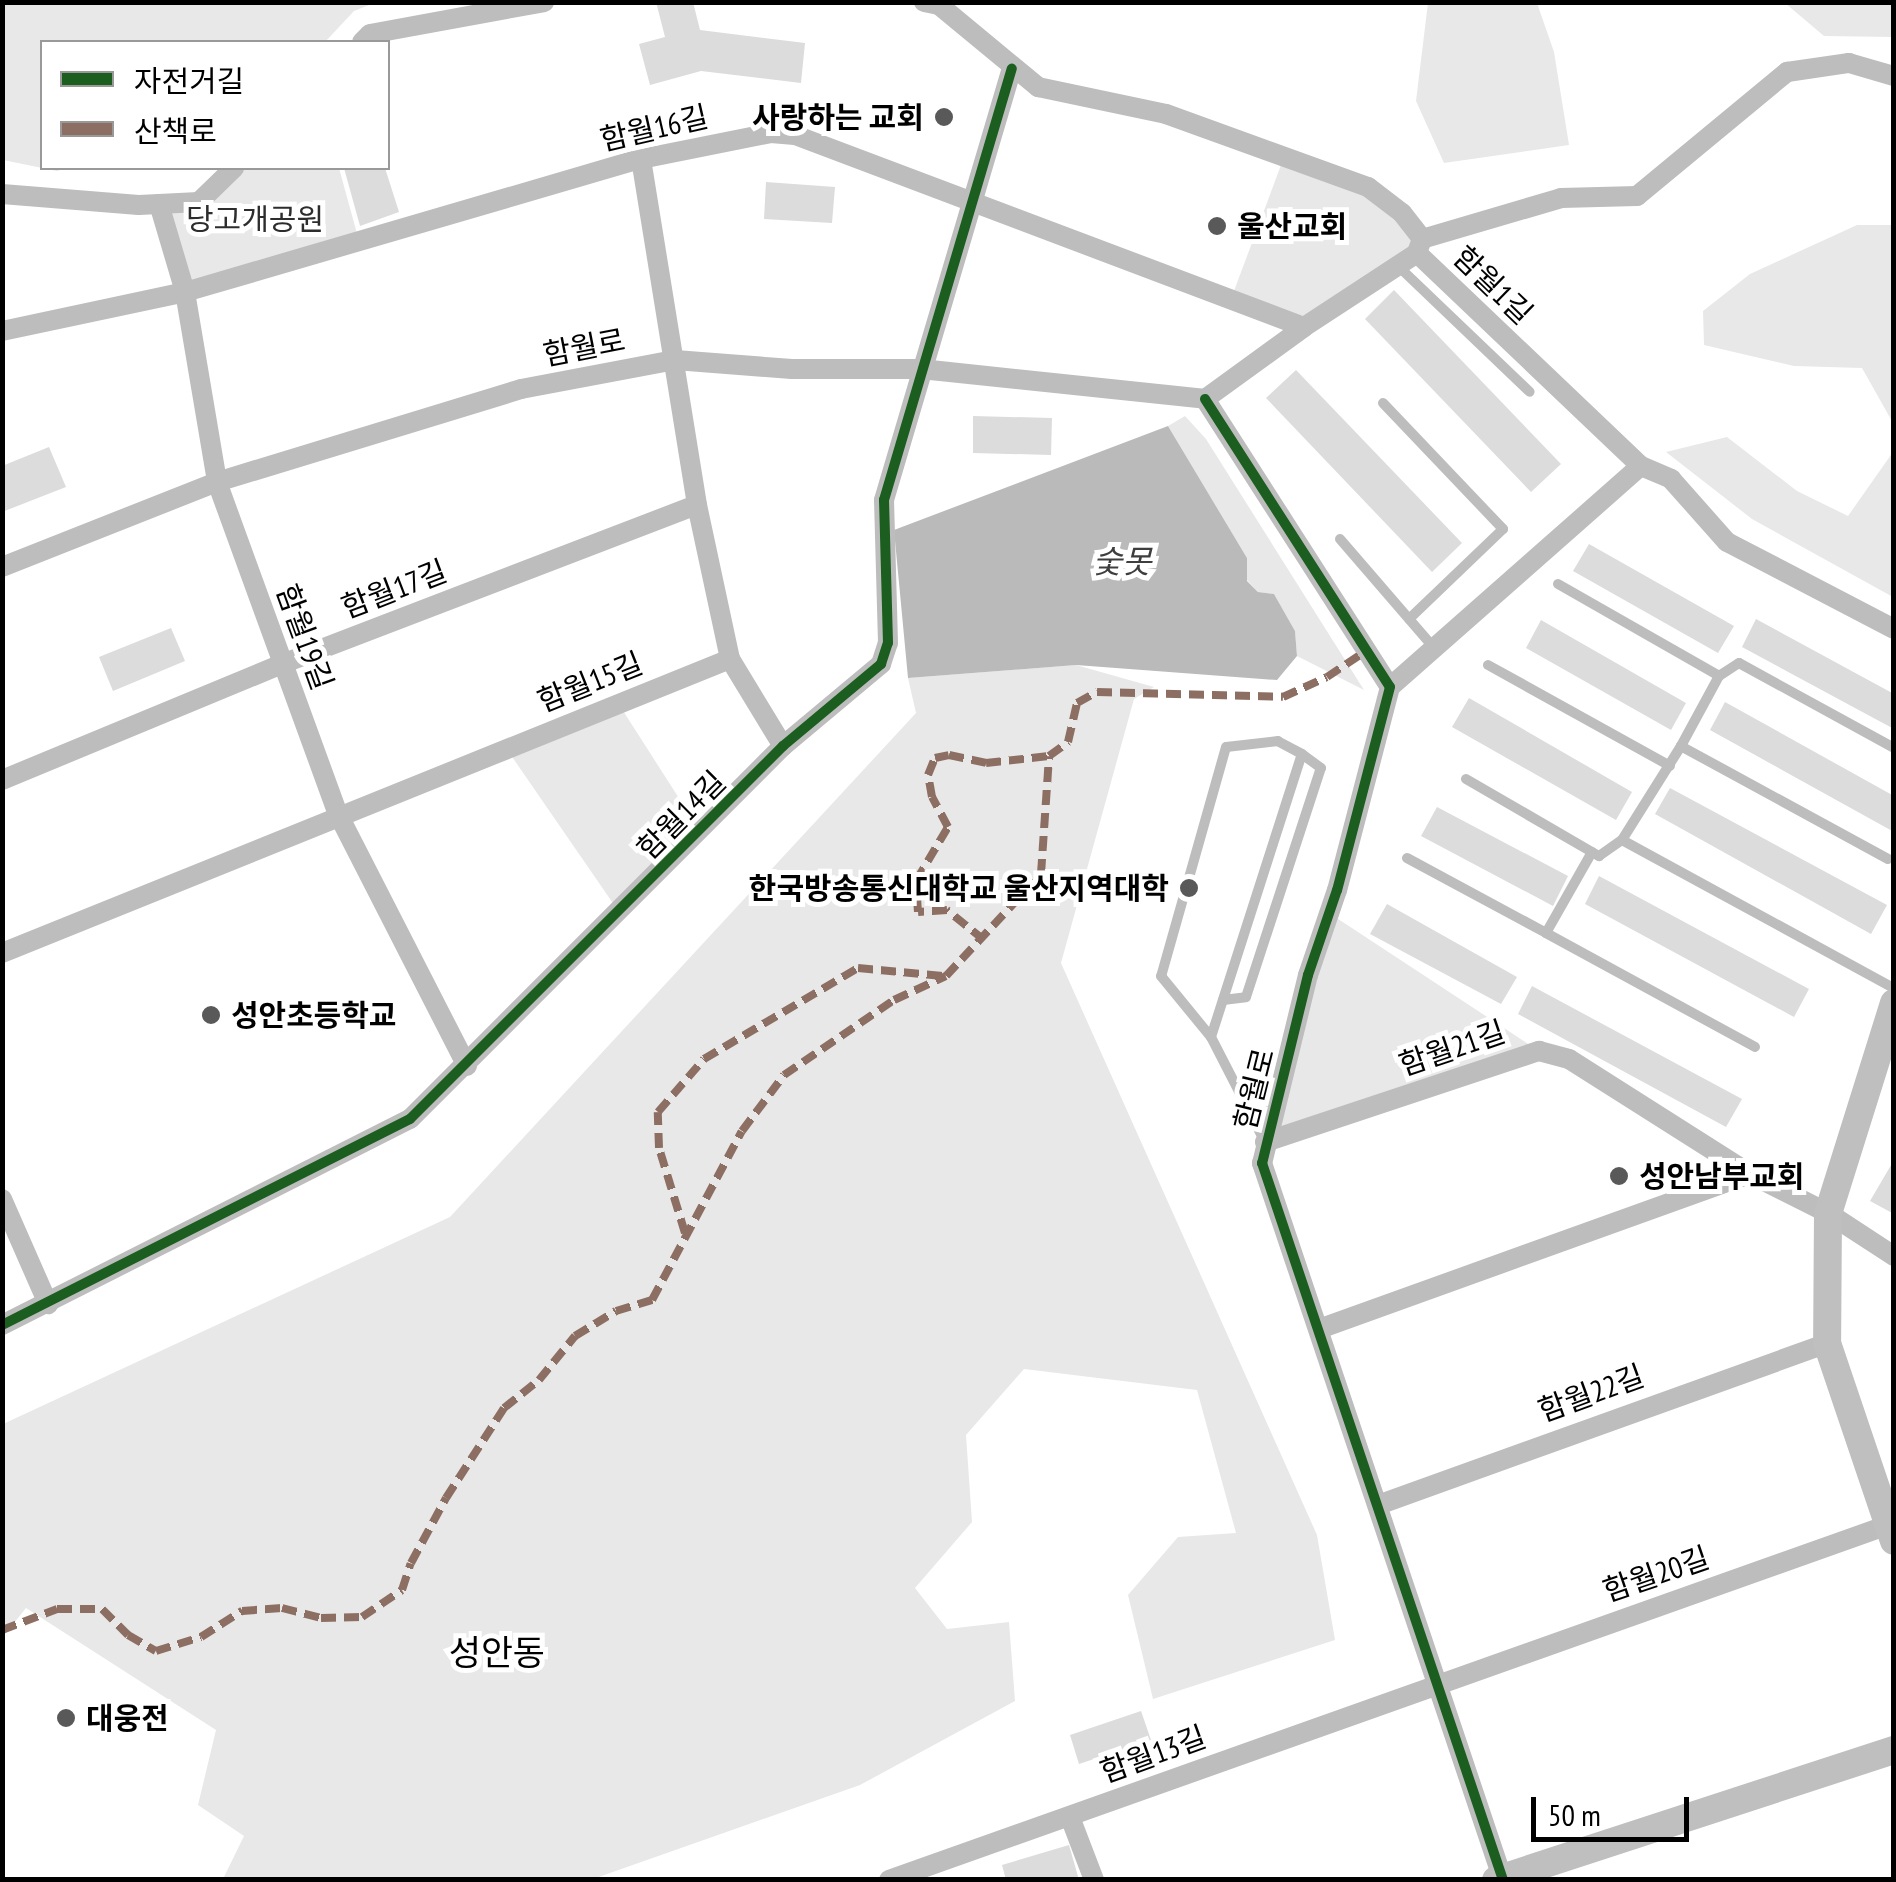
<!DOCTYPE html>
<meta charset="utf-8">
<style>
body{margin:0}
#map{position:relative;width:1896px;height:1882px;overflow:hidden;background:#fff;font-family:"PT Sans Narrow","Noto Sans KR",sans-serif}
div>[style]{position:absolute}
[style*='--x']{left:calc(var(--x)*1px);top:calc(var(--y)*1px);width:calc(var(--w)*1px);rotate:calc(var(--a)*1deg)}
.green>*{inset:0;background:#e8e8e8}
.water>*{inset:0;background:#bababa}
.building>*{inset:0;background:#dcdcdc}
.lane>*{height:10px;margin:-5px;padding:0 5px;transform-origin:5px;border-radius:5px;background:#bdbdbd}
.street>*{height:20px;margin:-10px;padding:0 10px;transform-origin:10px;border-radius:10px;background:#bdbdbd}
.secondary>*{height:28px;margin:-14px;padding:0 14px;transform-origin:14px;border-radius:14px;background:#bfbfbf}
.quiet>*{height:8px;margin-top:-4px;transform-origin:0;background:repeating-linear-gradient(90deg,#8d6e63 0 15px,transparent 0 23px)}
.cycleway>*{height:10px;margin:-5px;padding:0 5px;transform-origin:5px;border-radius:5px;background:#1b5e20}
.dots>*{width:28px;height:28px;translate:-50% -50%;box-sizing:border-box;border:5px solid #fff;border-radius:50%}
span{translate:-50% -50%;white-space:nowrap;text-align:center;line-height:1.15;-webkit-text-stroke:10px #fff;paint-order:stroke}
.poi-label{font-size:30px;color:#000;font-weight:700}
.right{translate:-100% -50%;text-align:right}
.left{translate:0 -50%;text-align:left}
.street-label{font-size:30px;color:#000}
.park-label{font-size:30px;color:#2d2d2d}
.water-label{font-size:32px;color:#3e3e3e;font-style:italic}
.quarter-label{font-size:35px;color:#000}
.frame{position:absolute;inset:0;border:5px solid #000;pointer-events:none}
.legend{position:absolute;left:40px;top:40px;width:350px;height:130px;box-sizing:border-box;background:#fff;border:2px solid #999;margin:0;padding:12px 18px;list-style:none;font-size:30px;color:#000}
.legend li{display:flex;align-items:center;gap:20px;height:50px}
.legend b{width:50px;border:2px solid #999}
.scale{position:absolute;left:1531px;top:1797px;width:158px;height:45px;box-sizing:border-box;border:5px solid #000;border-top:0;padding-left:12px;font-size:30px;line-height:35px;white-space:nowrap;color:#000;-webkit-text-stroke:8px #fff;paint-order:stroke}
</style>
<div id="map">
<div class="green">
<div style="clip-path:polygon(2px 3px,3px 2px,374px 3px,354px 11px,325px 42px,42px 42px,42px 168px,66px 168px,57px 171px,3px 160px)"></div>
<div style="clip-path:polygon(1428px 3px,1537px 3px,1554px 52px,1569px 145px,1444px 163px,1416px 101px)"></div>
<div style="clip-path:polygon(1785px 3px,1893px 3px,1893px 37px,1824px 36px)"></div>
<div style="clip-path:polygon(1284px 157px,1368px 187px,1422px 239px,1304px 327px,1231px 299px)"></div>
<div style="clip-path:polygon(234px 168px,339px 168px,359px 241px,185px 292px,160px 208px,199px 202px)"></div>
<div style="clip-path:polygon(1857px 225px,1893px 225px,1893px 423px,1862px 368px,1794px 366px,1704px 345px,1703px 311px,1750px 274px)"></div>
<div style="clip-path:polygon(1185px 416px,1206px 439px,1364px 690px,1297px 656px,1295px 631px,1274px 594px,1258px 592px,1247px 580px,1247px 558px,1168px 426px)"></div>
<div style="clip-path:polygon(1727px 437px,1797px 491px,1848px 516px,1893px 452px,1893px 597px,1752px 519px,1666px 452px)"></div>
<div style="clip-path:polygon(1076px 665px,1154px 687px,1134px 699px,1061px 963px,1317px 1535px,1335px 1640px,1153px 1699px,1128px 1595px,1178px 1537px,1236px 1533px,1197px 1390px,1024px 1369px,966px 1435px,972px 1522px,915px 1588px,947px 1629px,1009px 1622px,1015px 1701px,860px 1785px,593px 1879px,223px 1879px,244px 1836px,198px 1805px,216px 1730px,26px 1608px,3px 1637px,3px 1424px,450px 1217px,916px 713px,908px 678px)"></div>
<div style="clip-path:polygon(618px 703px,700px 831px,619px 912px,506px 748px)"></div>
<div style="clip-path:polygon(1329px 913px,1539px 1051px,1265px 1142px)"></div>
</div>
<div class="water">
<div style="clip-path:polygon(1168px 426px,1247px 558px,1247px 581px,1258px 592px,1274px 594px,1295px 631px,1297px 656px,1277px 680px,1076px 665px,908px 678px,894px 530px)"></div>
</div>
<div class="building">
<div style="clip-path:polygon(656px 2px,693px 2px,700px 30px,805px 43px,801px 83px,701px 71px,650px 85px,639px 44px,665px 37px)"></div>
<div style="clip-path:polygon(344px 168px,385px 168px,399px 212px,360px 226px)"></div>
<div style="clip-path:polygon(766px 182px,835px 187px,832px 223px,764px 219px)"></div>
<div style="clip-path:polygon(1394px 290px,1561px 464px,1531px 492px,1365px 319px)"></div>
<div style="clip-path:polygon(1296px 370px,1462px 543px,1432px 572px,1266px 398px)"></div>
<div style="clip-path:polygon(973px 416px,1052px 418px,1051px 455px,973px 453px)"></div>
<div style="clip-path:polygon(49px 447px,66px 487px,2px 512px,2px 466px)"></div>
<div style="clip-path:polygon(1589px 544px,1734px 626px,1718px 653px,1573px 571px)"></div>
<div style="clip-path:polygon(1756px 619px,1894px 694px,1894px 729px,1742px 647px)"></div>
<div style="clip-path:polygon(1541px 620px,1686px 703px,1671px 730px,1526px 648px)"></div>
<div style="clip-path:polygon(171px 628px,185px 661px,113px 691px,99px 657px)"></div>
<div style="clip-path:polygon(1469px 698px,1632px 792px,1616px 820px,1452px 727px)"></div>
<div style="clip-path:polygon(1725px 702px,1894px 796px,1894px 832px,1710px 730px)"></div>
<div style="clip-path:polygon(1670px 788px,1887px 905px,1871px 934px,1655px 814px)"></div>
<div style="clip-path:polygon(1437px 807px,1568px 876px,1553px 906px,1421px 836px)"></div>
<div style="clip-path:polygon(1599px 876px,1809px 989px,1794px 1017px,1585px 904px)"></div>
<div style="clip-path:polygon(1387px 904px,1517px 977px,1501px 1004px,1370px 934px)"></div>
<div style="clip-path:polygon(1532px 986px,1742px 1099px,1726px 1127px,1518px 1014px)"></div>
<div style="clip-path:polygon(1894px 1160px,1894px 1214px,1870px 1201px)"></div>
<div style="clip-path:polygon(1141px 1711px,1151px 1740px,1079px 1764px,1070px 1735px)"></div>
<div style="clip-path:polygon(1069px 1845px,1079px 1880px,1006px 1880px,1002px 1865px)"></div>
</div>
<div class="lane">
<div style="--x:1398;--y:266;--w:182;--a:43.7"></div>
<div style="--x:1383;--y:403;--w:174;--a:46.4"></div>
<div style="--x:1503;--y:529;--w:130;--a:136.2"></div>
<div style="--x:1340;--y:539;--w:144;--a:49.2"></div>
<div style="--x:1558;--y:584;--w:185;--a:29.7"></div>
<div style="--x:1488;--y:665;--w:208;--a:29"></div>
<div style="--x:1681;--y:746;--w:111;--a:122.1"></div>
<div style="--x:1622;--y:840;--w:310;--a:28.6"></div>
<div style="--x:1466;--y:779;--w:154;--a:30.1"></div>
<div style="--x:1599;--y:856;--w:28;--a:-35"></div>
<div style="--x:1592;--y:852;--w:93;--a:119.6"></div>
<div style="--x:1546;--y:933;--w:238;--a:28.6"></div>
<div style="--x:1407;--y:858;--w:158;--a:28.3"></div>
<div style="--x:1888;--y:859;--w:236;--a:-151.4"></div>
<div style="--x:1681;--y:746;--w:80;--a:-61.5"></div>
<div style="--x:1719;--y:676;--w:24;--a:-33"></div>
<div style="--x:1739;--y:663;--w:177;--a:28.7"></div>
<div style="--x:1223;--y:1000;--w:23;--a:-7"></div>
<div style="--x:1246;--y:997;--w:241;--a:-71.9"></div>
<div style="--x:1321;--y:768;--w:24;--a:-144"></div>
<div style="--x:1211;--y:1037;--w:297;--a:-72.2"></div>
<div style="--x:1302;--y:754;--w:27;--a:-152"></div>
<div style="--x:1278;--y:741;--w:52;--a:173.4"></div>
<div style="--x:1226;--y:747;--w:238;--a:105.8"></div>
<div style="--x:1161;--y:976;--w:79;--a:50.7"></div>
<div style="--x:1211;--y:1037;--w:118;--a:62.8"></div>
</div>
<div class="street">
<div style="--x:924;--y:2;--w:15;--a:11"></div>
<div style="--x:939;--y:5;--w:129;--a:39.6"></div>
<div style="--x:1038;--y:87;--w:131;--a:11.9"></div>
<div style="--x:1166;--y:114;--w:215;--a:19.9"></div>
<div style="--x:1368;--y:187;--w:43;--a:37.4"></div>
<div style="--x:1402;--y:213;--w:33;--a:52"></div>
<div style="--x:1422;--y:239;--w:15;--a:110"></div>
<div style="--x:362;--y:42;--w:11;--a:-45"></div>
<div style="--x:370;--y:34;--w:177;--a:-10.4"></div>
<div style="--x:641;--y:159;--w:351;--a:80.8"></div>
<div style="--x:697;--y:505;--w:157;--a:77.9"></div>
<div style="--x:730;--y:659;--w:102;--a:58.7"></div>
<div style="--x:2;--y:194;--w:137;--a:4.6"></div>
<div style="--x:139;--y:205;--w:60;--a:-2.9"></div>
<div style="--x:199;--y:202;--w:49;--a:-44.2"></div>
<div style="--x:159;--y:204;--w:92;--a:73.5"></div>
<div style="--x:185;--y:292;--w:193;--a:80.4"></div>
<div style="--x:217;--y:482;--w:353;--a:70"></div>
<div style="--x:338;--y:814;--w:283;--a:62.9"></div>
<div style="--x:1422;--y:239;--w:145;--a:-16.4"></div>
<div style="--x:1561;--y:198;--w:76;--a:-1.5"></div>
<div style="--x:1637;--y:196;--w:195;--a:-39.6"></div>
<div style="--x:1787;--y:72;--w:63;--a:-8.3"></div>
<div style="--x:1849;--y:63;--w:47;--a:16.1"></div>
<div style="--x:1417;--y:253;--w:309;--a:43.6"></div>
<div style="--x:1641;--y:466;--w:33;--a:23"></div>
<div style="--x:1671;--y:479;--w:84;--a:48.4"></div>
<div style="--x:1727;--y:542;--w:188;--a:27.5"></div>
<div style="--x:2;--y:331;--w:187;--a:-12"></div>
<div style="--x:185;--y:292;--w:475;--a:-16.3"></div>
<div style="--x:641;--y:159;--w:133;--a:-11.3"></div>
<div style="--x:771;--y:133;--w:24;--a:5"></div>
<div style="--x:795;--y:135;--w:544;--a:20.67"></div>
<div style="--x:1205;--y:399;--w:342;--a:57.3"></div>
<div style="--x:1390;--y:687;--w:210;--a:104.6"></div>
<div style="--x:1337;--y:890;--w:90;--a:108.8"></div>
<div style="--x:1308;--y:975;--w:194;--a:103.7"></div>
<div style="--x:1262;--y:1163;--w:756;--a:71.42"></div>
<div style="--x:2;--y:567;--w:231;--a:-21.6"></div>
<div style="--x:217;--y:482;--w:318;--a:-17"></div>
<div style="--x:521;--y:389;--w:157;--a:-10.7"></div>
<div style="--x:675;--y:360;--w:117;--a:4.4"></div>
<div style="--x:792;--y:369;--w:129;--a:0"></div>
<div style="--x:921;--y:369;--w:286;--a:6"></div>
<div style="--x:1205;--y:399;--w:122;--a:-36"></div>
<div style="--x:1304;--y:327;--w:135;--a:-33.2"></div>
<div style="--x:1390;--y:687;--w:334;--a:-41.4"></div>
<div style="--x:2;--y:780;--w:303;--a:-22.5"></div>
<div style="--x:282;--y:664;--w:444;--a:-21"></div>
<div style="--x:2;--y:953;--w:785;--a:-21.99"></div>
<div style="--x:1265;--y:1142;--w:289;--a:-18.4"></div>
<div style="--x:1539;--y:1051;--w:31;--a:15"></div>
<div style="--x:1569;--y:1059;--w:214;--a:32.4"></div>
<div style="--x:1750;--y:1174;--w:87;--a:26.6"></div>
<div style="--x:1828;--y:1213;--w:79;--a:33.1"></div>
<div style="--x:2;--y:1199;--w:115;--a:66.3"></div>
<div style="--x:2;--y:1325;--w:457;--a:-26.8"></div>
<div style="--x:410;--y:1119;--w:528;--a:-45"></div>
<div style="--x:783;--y:746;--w:128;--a:-39.9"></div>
<div style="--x:881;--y:664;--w:22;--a:-72"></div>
<div style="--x:888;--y:643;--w:143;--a:-91.6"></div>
<div style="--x:884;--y:500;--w:450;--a:-73.5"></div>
<div style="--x:1319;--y:1329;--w:458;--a:-19.8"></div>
<div style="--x:1378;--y:1505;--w:477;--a:-19.8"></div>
<div style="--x:1070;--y:1817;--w:67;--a:69.1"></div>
<div style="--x:889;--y:1880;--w:1067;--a:-19.56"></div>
</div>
<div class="secondary">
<div style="--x:1894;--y:1003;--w:220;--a:107.4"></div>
<div style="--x:1828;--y:1213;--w:130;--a:90.4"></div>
<div style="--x:1827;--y:1343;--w:209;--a:71.3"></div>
<div style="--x:1496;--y:1880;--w:419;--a:-18.1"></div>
</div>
<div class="quiet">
<div style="--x:984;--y:940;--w:48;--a:-141"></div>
<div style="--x:947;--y:910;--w:29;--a:176"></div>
<div style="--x:918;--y:912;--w:31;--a:-94"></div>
<div style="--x:916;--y:881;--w:63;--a:-59.3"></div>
<div style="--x:948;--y:827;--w:34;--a:-118"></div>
<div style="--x:932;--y:797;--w:22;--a:-100"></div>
<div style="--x:928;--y:775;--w:18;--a:-68"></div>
<div style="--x:935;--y:758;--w:14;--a:-12"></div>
<div style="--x:949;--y:755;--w:38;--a:12"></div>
<div style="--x:986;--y:763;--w:63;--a:-6.3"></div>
<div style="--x:1049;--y:756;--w:24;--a:-36"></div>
<div style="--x:1068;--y:742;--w:40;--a:-77"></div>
<div style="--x:1077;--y:703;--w:23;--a:-29"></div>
<div style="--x:1097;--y:692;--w:186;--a:1.5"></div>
<div style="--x:1283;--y:697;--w:48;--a:-24.4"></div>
<div style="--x:1327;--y:677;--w:47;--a:-33.7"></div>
<div style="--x:685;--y:1233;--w:89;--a:-107"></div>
<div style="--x:659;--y:1148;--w:36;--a:-92"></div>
<div style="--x:658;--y:1112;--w:70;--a:-49"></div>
<div style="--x:704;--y:1059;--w:179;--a:-30.6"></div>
<div style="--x:858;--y:968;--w:85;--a:5.4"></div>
<div style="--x:2;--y:1630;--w:59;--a:-20.9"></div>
<div style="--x:57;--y:1609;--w:45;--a:0"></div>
<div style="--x:102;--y:1609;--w:37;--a:45"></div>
<div style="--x:128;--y:1635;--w:32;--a:30"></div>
<div style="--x:156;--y:1651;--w:47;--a:-17.3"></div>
<div style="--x:201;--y:1637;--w:49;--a:-32.4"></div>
<div style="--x:242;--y:1611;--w:40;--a:-4.3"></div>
<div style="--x:282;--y:1608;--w:40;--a:14.4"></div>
<div style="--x:321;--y:1618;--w:41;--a:-1.4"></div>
<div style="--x:362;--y:1617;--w:48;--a:-34"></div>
<div style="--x:402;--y:1590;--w:28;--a:-72"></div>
<div style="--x:411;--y:1563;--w:74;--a:-61.7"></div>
<div style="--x:446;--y:1498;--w:107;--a:-57.2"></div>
<div style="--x:504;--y:1408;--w:45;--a:-38.7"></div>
<div style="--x:539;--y:1380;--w:57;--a:-50.7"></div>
<div style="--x:575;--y:1336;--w:48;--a:-31.4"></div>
<div style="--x:616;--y:1311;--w:38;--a:-17"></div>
<div style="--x:652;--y:1300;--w:191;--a:-62"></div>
<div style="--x:742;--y:1131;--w:70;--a:-53.1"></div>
<div style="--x:784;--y:1075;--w:133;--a:-34.3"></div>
<div style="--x:894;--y:1000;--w:57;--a:-24.8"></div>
<div style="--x:946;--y:976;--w:139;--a:-47"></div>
<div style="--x:1041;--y:874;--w:118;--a:-86.1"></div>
</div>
<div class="cycleway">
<div style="--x:1205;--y:399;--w:342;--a:57.3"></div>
<div style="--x:1390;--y:687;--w:210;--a:104.6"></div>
<div style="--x:1337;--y:890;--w:90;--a:108.8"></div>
<div style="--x:1308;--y:975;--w:194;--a:103.7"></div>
<div style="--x:1262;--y:1163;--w:756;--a:71.42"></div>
<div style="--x:2;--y:1325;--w:457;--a:-26.8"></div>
<div style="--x:410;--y:1119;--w:528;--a:-45"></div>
<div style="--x:783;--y:746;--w:128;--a:-39.9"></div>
<div style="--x:881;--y:664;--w:22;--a:-72"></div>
<div style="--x:888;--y:643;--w:143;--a:-91.6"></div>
<div style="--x:884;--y:500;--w:450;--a:-73.5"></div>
</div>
<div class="dots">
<div style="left:944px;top:117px;background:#595959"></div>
<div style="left:1217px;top:226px;background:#595959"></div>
<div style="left:1189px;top:888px;background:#595959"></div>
<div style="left:211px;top:1015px;background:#595959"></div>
<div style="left:1619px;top:1176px;background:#595959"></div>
<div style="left:66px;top:1718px;background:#595959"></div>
</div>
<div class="poi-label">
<span class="right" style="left:924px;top:117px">사랑하는 교회</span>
<span class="left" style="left:1237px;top:226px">울산교회</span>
<span class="right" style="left:1169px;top:888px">한국방송통신대학교 울산지역대학</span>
<span class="left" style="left:231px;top:1015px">성안초등학교</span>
<span class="left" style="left:1639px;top:1176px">성안남부교회</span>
<span class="left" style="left:86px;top:1718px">대웅전</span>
</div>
<div class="street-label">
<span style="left:654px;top:128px;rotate:-13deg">함월16길</span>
<span style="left:1493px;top:285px;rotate:44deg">함월1길</span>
<span style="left:584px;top:347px;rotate:-11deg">함월로</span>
<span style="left:394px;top:589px;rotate:-21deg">함월17길</span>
<span style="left:305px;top:637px;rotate:70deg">함월19길</span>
<span style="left:590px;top:682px;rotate:-22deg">함월15길</span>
<span style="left:681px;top:815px;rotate:-45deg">함월14길</span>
<span style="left:1452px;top:1048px;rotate:-19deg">함월21길</span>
<span style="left:1254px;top:1089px;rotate:-76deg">함월로</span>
<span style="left:1591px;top:1393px;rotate:-20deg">함월22길</span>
<span style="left:1656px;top:1574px;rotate:-19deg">함월20길</span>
<span style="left:1153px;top:1754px;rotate:-20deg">함월13길</span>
</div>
<div class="park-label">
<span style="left:255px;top:219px">당고개공원</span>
</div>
<div class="water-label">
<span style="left:1122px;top:561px">숯못</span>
</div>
<div class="quarter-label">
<span style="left:497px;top:1652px">성안동</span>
</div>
<div class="frame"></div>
<ul class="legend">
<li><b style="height:12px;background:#1b5e20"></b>자전거길</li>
<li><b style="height:12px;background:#8d6e63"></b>산책로</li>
</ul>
<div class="scale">50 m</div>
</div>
